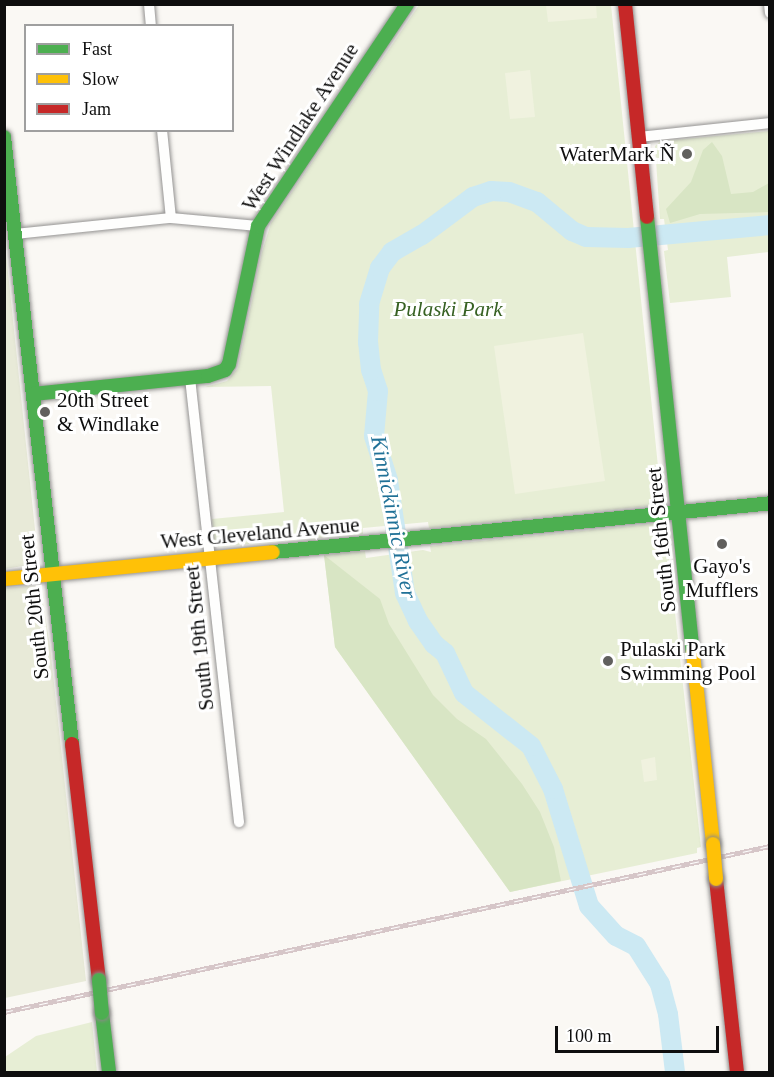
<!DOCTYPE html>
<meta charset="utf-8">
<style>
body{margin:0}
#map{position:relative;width:774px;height:1077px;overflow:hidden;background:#faf8f4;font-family:Georgia,serif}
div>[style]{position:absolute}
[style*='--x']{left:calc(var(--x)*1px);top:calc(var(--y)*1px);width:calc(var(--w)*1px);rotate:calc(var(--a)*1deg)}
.green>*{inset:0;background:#e7eed5}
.forest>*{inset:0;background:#d8e5c4}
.cemetery>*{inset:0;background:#e8ead8}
.pitch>*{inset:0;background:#f0f2df}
.river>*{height:20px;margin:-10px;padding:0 10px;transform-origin:10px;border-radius:10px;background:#cce9f3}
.roads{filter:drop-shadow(0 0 2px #949392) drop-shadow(0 0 2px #949392)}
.street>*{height:10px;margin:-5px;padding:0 5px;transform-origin:5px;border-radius:5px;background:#fefefd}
.fast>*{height:14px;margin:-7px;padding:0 7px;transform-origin:7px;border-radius:7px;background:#4caf50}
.slow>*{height:14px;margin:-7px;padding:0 7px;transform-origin:7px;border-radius:7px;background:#ffc107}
.jam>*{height:14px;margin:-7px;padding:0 7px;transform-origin:7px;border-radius:7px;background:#c62828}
.rail>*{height:5px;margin-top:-2.5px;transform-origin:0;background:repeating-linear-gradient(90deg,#fff 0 9px,#d6c6c8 0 18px);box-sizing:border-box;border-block:2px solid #d6c6c8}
.bridges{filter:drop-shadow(0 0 2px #8b8a88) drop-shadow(0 0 2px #8b8a88)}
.fast-bridge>*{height:14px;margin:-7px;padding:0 7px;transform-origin:7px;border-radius:7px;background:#4caf50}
.slow-bridge>*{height:14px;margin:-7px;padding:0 7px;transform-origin:7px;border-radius:7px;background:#ffc107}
.dots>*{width:16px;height:16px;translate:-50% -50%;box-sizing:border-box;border:3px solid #fff;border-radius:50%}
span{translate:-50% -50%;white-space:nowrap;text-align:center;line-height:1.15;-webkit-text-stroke:6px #fff;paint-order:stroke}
.street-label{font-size:21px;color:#0e0e0e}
.poi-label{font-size:21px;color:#0e0e0e}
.right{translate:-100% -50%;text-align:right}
.left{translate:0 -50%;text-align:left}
.park-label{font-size:21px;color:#376123;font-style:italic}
.water-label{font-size:22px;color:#207197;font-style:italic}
.frame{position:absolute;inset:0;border:6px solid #0e0e0e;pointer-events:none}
.legend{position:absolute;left:24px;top:24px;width:210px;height:108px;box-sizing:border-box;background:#fff;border:2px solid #9f9f9f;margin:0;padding:8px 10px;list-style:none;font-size:18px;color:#0e0e0e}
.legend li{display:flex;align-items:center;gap:12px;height:30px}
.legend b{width:30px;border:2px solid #9f9f9f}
.scale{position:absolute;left:555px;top:1026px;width:164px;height:27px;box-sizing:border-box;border:3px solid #0e0e0e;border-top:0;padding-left:8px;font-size:18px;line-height:21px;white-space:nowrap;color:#0e0e0e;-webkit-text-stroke:4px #fff;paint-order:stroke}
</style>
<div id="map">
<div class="green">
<div style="clip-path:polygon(419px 5px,611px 5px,661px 496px,657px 503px,649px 506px,429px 528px,428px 522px,363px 528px,363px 534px,218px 547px,214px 542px,212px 519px,284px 512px,271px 386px,205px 387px,227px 381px,238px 368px,262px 252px,271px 223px)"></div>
<div style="clip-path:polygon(769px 131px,769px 252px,727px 257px,731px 297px,670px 303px,664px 251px,668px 250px,664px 219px,660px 219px,655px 146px,661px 141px)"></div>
<div style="clip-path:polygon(651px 524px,660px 525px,666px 532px,701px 847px,697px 848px,697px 853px,510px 892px,335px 647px,324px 555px,365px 551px,366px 558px,423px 550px,431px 552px,430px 546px)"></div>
<div style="clip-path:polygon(92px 1022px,97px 1072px,5px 1072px,5px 1057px,36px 1036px)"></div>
</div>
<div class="forest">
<div style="clip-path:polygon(712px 142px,722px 156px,731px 194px,753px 192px,769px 183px,769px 212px,700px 214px,670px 223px,666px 209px,691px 182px,703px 150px)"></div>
<div style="clip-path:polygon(324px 555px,380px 599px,389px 624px,433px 695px,457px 719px,486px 739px,522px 784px,540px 812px,554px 847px,561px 881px,510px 892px,335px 647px)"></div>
</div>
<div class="cemetery">
<div style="clip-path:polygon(5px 244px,38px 558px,34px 564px,5px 569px)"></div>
<div style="clip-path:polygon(27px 586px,37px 587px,41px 591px,50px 646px,86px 981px,5px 998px,5px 588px)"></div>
</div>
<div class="pitch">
<div style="clip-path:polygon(546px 5px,596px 5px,597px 18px,548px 22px)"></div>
<div style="clip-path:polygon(530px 70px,535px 117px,510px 119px,505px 73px)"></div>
<div style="clip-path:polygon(583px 333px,605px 481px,515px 494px,494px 346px)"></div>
<div style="clip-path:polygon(655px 757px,657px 780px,644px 782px,641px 760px)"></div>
</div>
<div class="river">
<div style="--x:675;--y:1072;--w:58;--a:-96.9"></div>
<div style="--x:668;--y:1014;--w:31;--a:-105"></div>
<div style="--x:660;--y:984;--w:45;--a:-122.3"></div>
<div style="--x:636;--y:946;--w:22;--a:-153"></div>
<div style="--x:616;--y:936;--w:40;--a:-132"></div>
<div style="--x:589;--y:906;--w:122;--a:-107.1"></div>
<div style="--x:553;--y:789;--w:48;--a:-117.1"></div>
<div style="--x:531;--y:746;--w:85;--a:-141.7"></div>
<div style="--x:464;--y:693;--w:44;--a:-115.4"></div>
<div style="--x:445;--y:653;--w:14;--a:-141"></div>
<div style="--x:434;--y:644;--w:28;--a:-125"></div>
<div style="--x:418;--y:621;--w:31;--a:-115"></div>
<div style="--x:405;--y:593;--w:114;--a:-98.6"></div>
<div style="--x:388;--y:480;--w:46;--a:-107.7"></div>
<div style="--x:374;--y:436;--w:45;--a:-84.9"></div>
<div style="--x:378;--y:391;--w:22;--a:-108"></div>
<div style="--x:371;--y:370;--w:28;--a:-96"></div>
<div style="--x:368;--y:342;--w:38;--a:-88"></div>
<div style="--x:369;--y:304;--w:38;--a:-73"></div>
<div style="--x:380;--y:268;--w:20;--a:-53"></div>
<div style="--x:392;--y:252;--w:34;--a:-30"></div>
<div style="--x:422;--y:235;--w:64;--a:-36.7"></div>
<div style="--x:473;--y:197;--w:19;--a:-18"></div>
<div style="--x:491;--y:191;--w:18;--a:3"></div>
<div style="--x:509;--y:192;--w:30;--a:20"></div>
<div style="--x:537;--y:202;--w:45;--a:39.6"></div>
<div style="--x:572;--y:231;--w:15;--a:23"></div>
<div style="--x:586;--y:237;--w:42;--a:1.4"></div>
<div style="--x:628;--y:238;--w:143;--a:-5.2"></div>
</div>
<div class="roads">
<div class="street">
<div style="--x:149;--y:4;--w:22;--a:85"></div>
<div style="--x:769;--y:4;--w:9;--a:84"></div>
<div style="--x:162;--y:130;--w:88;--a:84.2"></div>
<div style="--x:639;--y:137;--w:132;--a:-6.1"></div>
<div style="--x:15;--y:234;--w:157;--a:-5.9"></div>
<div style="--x:171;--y:218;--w:87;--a:5.3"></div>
<div style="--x:190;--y:378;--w:447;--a:83.7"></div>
</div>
<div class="fast">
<div style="--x:4;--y:137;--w:611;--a:83.61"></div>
<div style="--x:647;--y:217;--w:438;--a:84"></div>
<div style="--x:33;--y:394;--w:176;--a:-5.9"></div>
<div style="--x:208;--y:376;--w:18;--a:-19"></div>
<div style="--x:225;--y:370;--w:7;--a:-56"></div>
<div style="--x:229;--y:364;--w:141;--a:-78.1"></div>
<div style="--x:258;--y:226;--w:267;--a:-56.1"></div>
<div style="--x:273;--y:552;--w:499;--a:-5.6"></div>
<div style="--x:102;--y:1013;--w:59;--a:83.2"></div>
</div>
<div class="slow">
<div style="--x:4;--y:579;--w:270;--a:-5.7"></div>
<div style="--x:693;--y:653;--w:192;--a:84"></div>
</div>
<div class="jam">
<div style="--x:625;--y:4;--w:214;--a:84.1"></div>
<div style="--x:72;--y:744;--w:238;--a:83.5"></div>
<div style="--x:716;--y:879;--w:194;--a:83.8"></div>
</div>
</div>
<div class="rail">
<div style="--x:4;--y:1012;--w:784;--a:-12.23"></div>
</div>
<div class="bridges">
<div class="fast-bridge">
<div style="--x:99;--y:980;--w:33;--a:85"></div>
</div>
<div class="slow-bridge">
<div style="--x:713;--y:844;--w:35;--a:85"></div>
</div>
</div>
<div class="dots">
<div style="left:687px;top:154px;background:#61605e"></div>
<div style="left:45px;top:412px;background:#61605e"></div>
<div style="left:722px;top:544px;background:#61605e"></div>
<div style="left:608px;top:661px;background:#61605e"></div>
</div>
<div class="street-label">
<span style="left:300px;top:127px;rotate:-57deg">West Windlake Avenue</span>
<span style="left:260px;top:533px;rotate:-5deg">West Cleveland Avenue</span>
<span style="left:661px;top:540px;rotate:-96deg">South 16th Street</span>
<span style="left:34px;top:607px;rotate:-96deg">South 20th Street</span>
<span style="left:199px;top:638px;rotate:-96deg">South 19th Street</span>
</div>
<div class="poi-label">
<span class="right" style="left:675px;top:154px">WaterMark Ñ</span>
<span class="left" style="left:57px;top:412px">20th Street<br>&amp; Windlake</span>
<span style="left:722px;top:578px">Gayo's<br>Mufflers</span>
<span class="left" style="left:620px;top:661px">Pulaski Park<br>Swimming Pool</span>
</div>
<div class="park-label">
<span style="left:448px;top:309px">Pulaski Park</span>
</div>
<div class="water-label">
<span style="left:394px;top:517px;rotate:79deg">Kinnickinnic River</span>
</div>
<div class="frame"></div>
<ul class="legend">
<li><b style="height:8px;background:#4caf50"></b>Fast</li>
<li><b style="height:8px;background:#ffc107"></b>Slow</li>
<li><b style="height:8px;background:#c62828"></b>Jam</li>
</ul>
<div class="scale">100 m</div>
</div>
